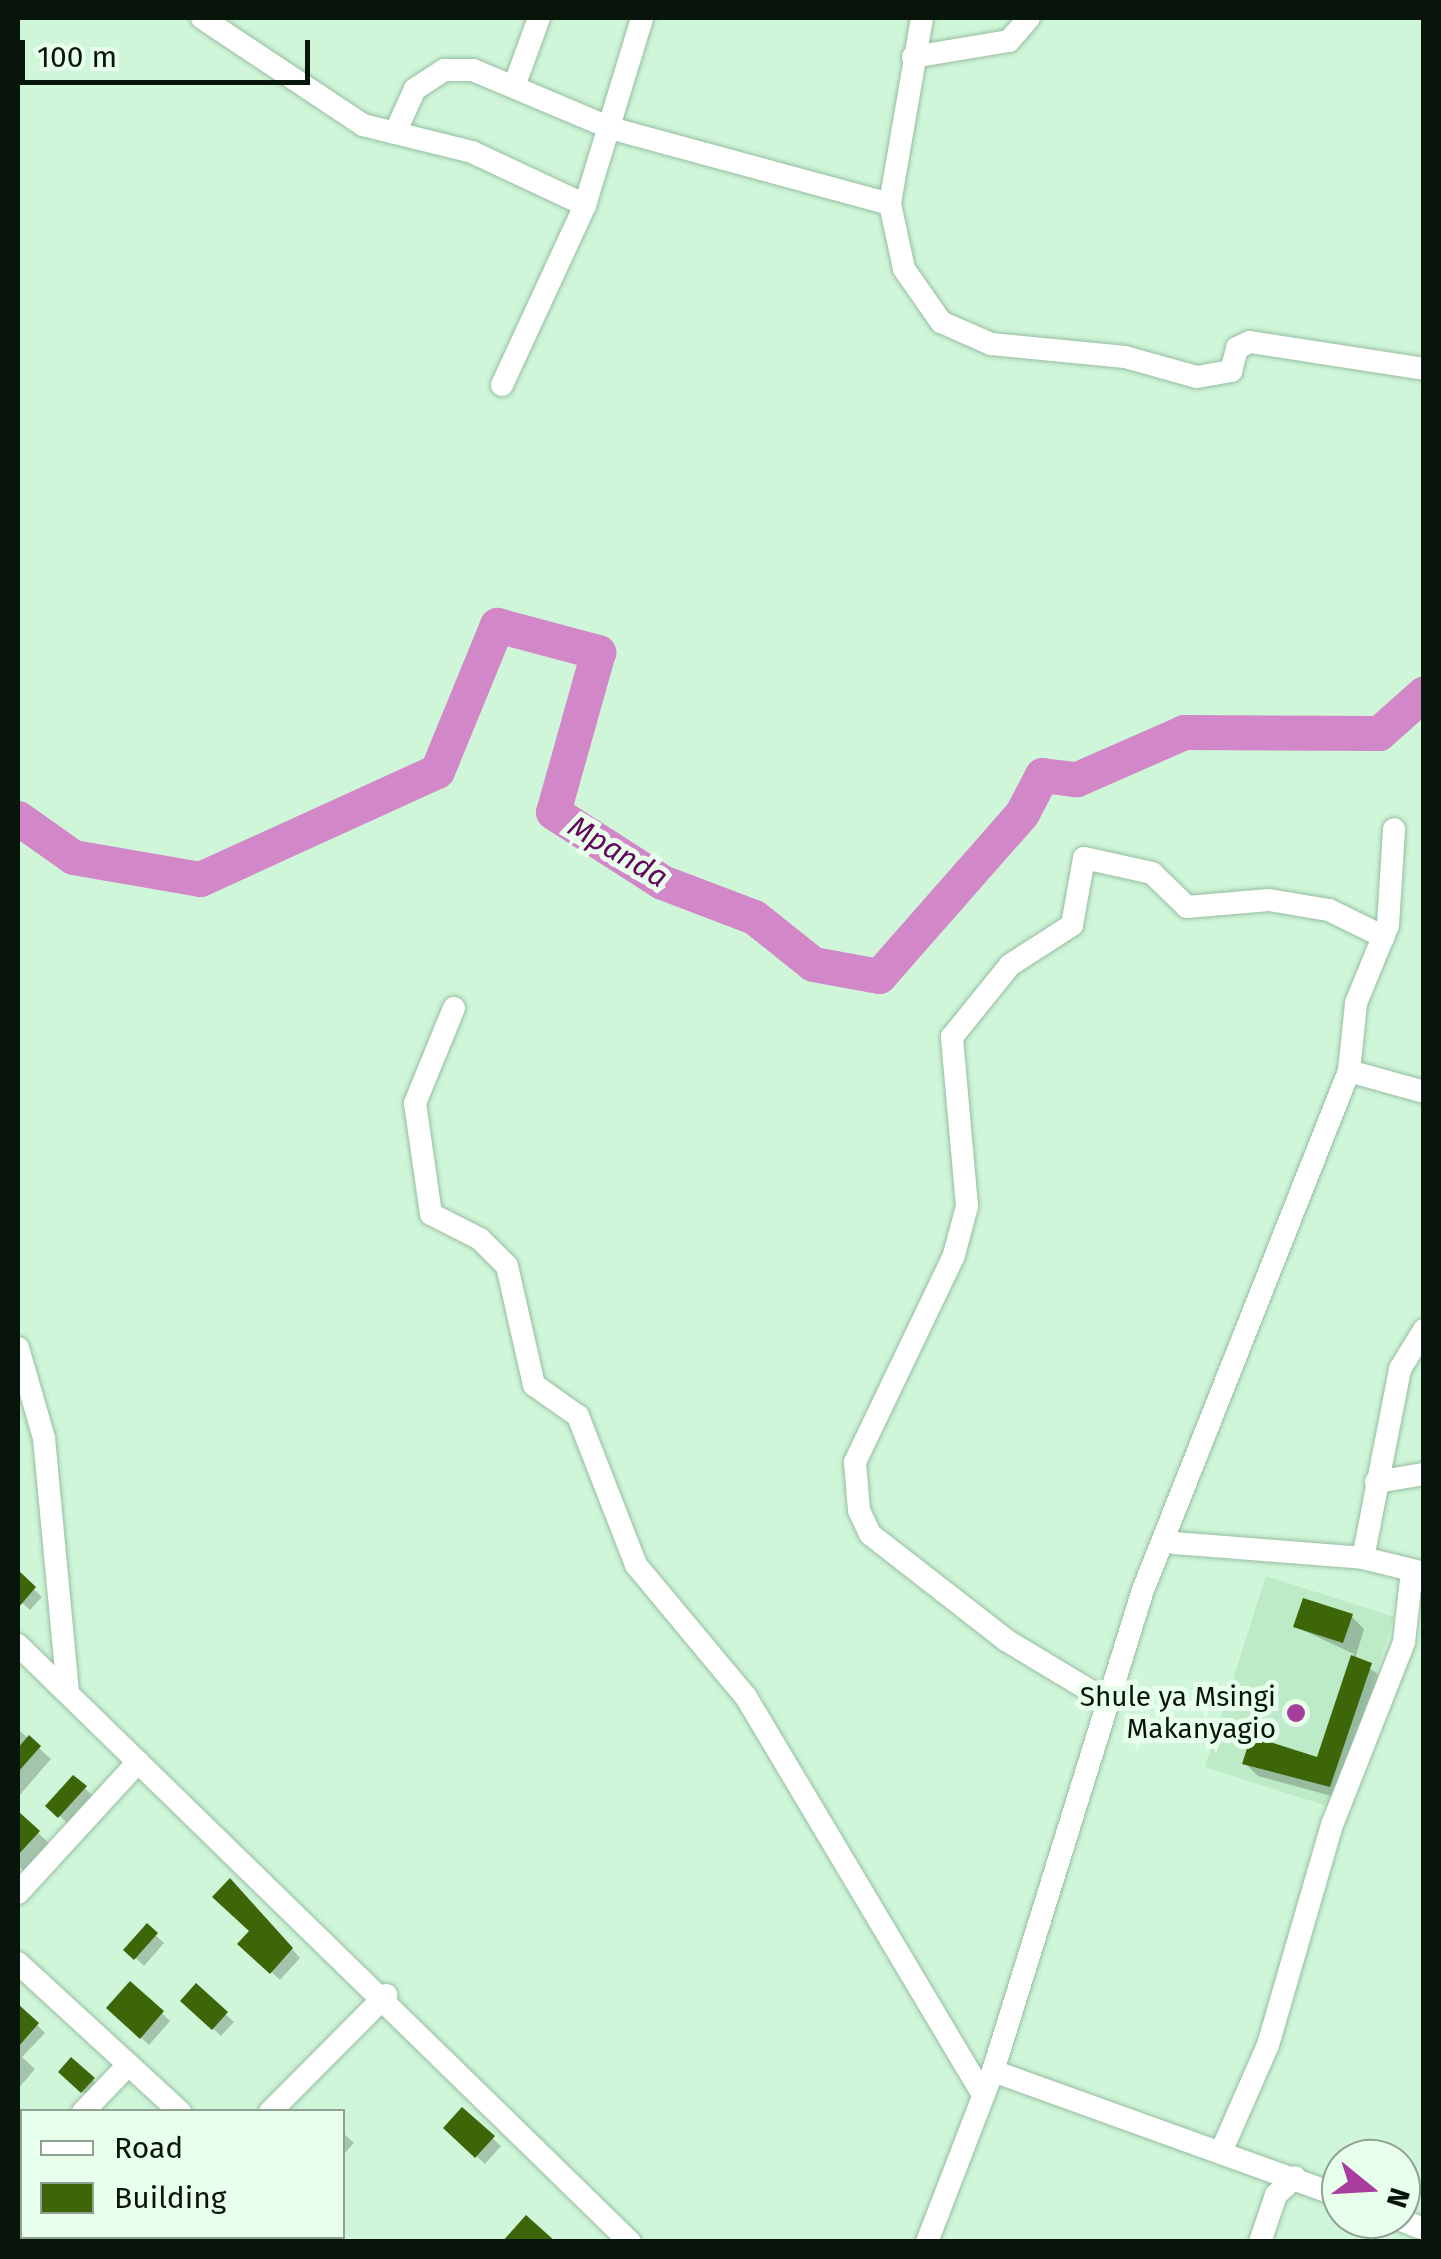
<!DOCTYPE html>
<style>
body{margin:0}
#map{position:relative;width:1441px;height:2259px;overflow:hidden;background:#cff6d8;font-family:"Fira Sans",sans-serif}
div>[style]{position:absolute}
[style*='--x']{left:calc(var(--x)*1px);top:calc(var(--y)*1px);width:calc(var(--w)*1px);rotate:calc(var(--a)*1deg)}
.built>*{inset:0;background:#bdeac7}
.shadow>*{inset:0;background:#0003}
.river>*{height:35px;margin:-17.5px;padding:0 17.5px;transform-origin:17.5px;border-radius:17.5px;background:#d287c8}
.building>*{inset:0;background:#3d6608}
.roads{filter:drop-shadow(0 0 2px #98bda1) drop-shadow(0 0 2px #98bda1)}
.minor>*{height:22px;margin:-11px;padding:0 11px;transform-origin:11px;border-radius:11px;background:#fff}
.dots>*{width:28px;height:28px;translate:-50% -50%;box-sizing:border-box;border:5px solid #e8ffec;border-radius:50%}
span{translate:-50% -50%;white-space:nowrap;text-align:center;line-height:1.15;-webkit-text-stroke:10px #e8ffec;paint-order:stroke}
.poi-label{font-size:28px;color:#07150b}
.right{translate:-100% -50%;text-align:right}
.water-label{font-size:30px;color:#65065e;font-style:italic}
.frame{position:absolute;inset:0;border:20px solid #07150b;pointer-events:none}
.legend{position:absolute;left:20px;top:2109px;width:325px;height:130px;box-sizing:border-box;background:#e8ffec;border:2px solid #8ea192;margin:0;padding:12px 18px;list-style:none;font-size:30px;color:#07150b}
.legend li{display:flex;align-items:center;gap:20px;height:50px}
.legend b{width:50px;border:2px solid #8ea192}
.north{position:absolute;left:1321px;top:2139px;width:100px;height:100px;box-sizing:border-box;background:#e8ffec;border:2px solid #8ea192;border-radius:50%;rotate:108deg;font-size:28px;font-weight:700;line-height:40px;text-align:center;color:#07150b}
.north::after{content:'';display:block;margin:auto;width:35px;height:45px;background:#a83d9d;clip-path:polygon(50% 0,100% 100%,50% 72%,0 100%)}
.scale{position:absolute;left:20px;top:40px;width:290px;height:45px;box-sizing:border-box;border:5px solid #07150b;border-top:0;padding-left:12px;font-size:30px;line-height:35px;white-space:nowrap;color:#07150b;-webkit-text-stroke:8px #e8ffec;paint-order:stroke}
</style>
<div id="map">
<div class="built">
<div style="clip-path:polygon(1266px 1576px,1394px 1617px,1333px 1808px,1205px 1767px)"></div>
</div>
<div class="shadow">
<div style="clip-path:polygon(18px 1574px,42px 1597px,30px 1610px,18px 1599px)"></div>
<div style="clip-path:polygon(1351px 1616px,1364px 1629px,1355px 1659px,1384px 1678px,1343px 1799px,1258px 1776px,1245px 1763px,1318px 1760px,1354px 1654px,1296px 1627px)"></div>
<div style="clip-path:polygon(18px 1729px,51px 1759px,18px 1797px)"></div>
<div style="clip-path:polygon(74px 1778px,93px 1796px,68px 1824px,49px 1806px)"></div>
<div style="clip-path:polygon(18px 1814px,50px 1844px,25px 1872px,18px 1866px)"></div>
<div style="clip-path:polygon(230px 1881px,300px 1958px,280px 1980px,241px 1944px,252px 1931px)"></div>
<div style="clip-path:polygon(147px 1927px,164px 1943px,144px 1966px,127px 1950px)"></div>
<div style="clip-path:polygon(131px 1984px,170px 2021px,149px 2045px,109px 2008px)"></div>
<div style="clip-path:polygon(196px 1987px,234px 2022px,221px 2036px,183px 2001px)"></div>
<div style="clip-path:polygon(18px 2005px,45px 2033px,22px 2057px,35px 2069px,18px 2089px)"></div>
<div style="clip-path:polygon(72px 2061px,101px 2088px,90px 2099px,61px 2072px)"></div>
<div style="clip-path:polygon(462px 2110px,501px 2146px,485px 2164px,446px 2128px)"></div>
<div style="clip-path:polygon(342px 2132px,354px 2143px,342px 2156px)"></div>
<div style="clip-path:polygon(22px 2136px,22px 2173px,18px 2181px,18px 2141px)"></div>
<div style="clip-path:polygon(181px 2236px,214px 2236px,220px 2242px,176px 2242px)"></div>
</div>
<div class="river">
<div style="--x:18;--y:818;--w:67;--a:35.3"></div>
<div style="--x:73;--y:857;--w:129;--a:9.8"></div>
<div style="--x:200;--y:879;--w:260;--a:-24.5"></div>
<div style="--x:437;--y:771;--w:158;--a:-67.7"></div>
<div style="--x:497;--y:625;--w:105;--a:15"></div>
<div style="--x:598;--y:652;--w:166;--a:105.7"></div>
<div style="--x:553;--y:812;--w:130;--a:32.7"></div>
<div style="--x:662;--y:882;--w:98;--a:20.8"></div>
<div style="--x:754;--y:917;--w:75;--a:38.5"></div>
<div style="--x:813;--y:964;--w:67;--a:10.3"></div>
<div style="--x:879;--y:976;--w:217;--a:-48.7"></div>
<div style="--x:1022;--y:813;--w:43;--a:-62.2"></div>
<div style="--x:1042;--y:775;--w:35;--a:7"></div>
<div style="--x:1077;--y:779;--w:117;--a:-23.7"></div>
<div style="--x:1184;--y:732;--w:195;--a:0.3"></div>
<div style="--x:1379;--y:733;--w:60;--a:-41.6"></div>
</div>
<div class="building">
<div style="clip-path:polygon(18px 1570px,36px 1587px,18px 1608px)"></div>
<div style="clip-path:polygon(1303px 1598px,1353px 1614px,1343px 1643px,1293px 1627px)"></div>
<div style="clip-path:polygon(1351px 1655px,1372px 1663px,1330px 1787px,1242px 1764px,1251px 1736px,1317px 1757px)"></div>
<div style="clip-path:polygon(29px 1735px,41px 1746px,18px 1772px,18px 1748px)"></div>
<div style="clip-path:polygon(73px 1775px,87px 1786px,58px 1818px,45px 1806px)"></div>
<div style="clip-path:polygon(18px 1811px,40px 1831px,18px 1855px)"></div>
<div style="clip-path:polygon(230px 1878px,293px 1948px,270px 1974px,237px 1944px,249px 1931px,212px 1897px)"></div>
<div style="clip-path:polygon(147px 1923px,158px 1933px,134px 1960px,123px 1950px)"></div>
<div style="clip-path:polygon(130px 1981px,164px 2011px,140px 2039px,106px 2008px)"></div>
<div style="clip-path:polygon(196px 1983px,228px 2012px,212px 2030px,180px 2001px)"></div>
<div style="clip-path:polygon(18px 2004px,39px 2023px,18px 2047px)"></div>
<div style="clip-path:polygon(71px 2057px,95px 2078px,81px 2093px,58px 2072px)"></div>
<div style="clip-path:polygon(462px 2107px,495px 2136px,475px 2158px,443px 2128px)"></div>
<div style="clip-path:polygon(526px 2215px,556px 2242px,502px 2242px)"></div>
</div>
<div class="roads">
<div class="minor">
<div style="--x:202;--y:18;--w:193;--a:33.6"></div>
<div style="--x:363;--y:125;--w:112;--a:13.9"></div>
<div style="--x:472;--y:152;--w:125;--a:25.1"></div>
<div style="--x:922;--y:18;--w:189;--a:99.8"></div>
<div style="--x:890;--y:204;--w:66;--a:77.8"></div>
<div style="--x:904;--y:269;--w:65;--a:55.1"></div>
<div style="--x:941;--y:322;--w:55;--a:23.7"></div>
<div style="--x:991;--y:344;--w:135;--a:5.5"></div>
<div style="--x:1125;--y:357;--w:75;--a:15.5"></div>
<div style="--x:1197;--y:377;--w:35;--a:-10"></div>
<div style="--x:1231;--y:371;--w:24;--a:-75"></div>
<div style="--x:1237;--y:348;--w:14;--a:-25"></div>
<div style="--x:1250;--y:342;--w:176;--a:8.8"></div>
<div style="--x:913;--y:57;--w:97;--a:-9.5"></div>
<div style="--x:1009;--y:41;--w:30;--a:-49"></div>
<div style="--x:516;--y:81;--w:67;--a:-69.9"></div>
<div style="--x:395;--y:133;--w:48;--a:-65.6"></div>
<div style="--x:415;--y:89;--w:35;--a:-33"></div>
<div style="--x:444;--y:70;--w:29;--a:0"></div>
<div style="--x:473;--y:70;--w:149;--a:22.9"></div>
<div style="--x:610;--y:128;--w:290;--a:15.2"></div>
<div style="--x:502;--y:385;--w:198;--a:-65.2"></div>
<div style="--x:585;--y:205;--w:195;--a:-73"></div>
<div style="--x:454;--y:1008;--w:103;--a:112.3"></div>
<div style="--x:415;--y:1103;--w:112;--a:81.8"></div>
<div style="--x:431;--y:1214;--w:55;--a:27"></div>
<div style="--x:480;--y:1239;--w:38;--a:45"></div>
<div style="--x:507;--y:1266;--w:122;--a:77.2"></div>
<div style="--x:534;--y:1385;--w:54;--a:35.2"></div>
<div style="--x:578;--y:1416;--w:160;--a:68.7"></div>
<div style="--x:636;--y:1565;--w:172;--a:50.2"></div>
<div style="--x:746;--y:1697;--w:462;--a:59.2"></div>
<div style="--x:1349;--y:1071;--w:78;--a:15.6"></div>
<div style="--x:18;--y:1348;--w:94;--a:73.9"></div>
<div style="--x:44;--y:1438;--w:256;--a:84.6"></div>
<div style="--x:1376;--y:1482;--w:49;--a:-9.5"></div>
<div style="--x:1174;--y:1543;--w:190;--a:4.5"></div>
<div style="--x:1363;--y:1558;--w:63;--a:13.8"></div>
<div style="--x:1363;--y:1558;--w:193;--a:-78.9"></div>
<div style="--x:1400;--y:1369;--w:46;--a:-58.4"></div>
<div style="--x:18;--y:1645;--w:855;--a:44.29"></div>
<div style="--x:1107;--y:1701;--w:118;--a:-148.9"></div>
<div style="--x:1006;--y:1640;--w:172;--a:-142.1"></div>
<div style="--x:870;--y:1534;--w:26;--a:-115"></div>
<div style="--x:859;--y:1510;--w:48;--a:-94.8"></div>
<div style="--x:855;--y:1462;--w:229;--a:-64.4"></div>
<div style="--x:954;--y:1255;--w:51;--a:-75.1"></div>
<div style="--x:967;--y:1206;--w:170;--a:-95.1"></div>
<div style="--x:952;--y:1037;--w:92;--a:-51.1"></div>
<div style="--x:1010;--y:965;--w:74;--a:-32.8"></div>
<div style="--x:1072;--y:925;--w:68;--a:-79.8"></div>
<div style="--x:1084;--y:858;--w:70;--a:12.4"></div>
<div style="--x:1152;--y:873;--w:49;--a:44.2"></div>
<div style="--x:1187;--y:907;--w:82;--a:-4.9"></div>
<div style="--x:1269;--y:900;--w:61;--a:9.5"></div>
<div style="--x:1329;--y:910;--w:61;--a:26.1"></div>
<div style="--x:18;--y:1893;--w:178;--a:-47.5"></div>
<div style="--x:18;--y:1963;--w:220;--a:42.6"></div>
<div style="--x:993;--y:2071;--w:370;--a:19.8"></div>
<div style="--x:83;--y:2112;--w:66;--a:-46.2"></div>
<div style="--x:270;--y:2112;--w:165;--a:-45.2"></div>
<div style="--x:1221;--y:2152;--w:117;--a:-66.3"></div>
<div style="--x:1268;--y:2045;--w:229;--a:-73.8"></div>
<div style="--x:1332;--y:1825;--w:197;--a:-68.5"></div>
<div style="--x:1404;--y:1642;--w:71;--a:-83.6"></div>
<div style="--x:18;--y:2178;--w:6;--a:-51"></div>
<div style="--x:1398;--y:2219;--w:28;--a:21"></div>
<div style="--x:314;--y:2236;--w:8;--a:50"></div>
<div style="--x:151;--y:2242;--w:8;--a:-50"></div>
<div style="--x:927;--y:2242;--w:183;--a:-68.9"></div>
<div style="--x:993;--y:2071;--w:504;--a:-72.68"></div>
<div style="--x:1143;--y:1590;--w:558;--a:-68.35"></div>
<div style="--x:1349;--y:1071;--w:68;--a:-84.1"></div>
<div style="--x:1356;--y:1003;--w:84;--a:-67.7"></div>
<div style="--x:1388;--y:925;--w:96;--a:-86.4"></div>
<div style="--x:1260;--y:2242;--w:50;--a:-71.2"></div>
<div style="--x:1276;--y:2195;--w:26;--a:-43"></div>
</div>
</div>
<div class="dots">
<div style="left:1296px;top:1713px;background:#a83d9d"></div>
</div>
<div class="poi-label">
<span class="right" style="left:1276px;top:1713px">Shule ya Msingi<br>Makanyagio</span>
</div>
<div class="water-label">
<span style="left:618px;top:852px;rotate:31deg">Mpanda</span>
</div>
<div class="frame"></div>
<ul class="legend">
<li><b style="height:12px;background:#fff"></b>Road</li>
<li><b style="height:28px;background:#3d6608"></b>Building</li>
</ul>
<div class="north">N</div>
<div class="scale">100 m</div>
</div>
